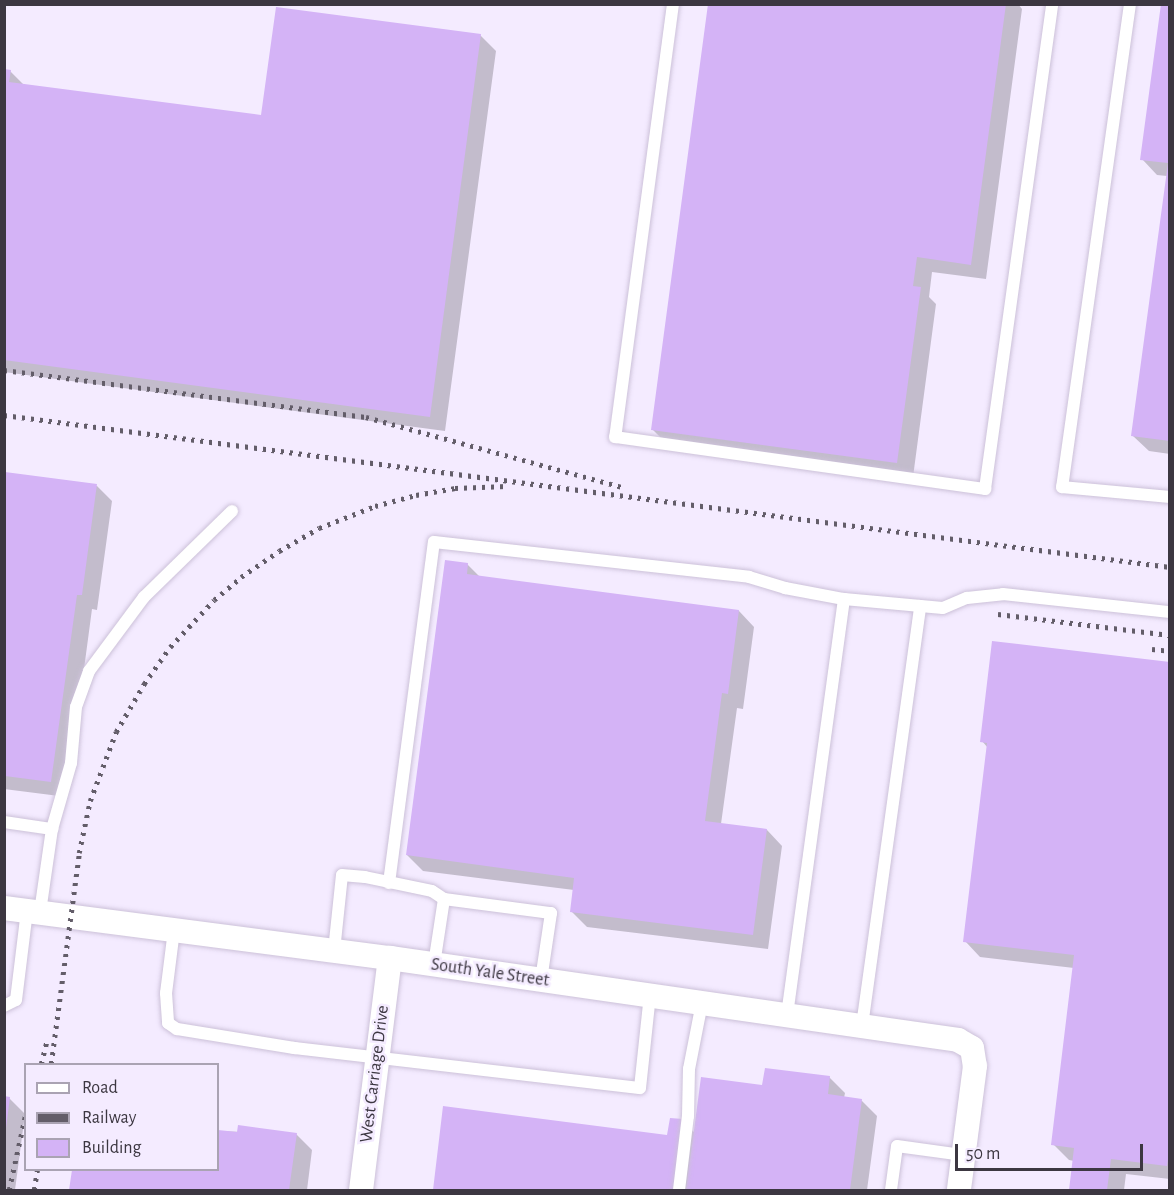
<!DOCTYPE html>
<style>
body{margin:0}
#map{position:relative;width:1174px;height:1195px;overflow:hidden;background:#f4ebff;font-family:"Alegreya Sans",sans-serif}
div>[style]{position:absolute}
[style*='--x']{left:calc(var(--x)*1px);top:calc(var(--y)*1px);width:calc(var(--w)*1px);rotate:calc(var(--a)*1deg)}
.shadow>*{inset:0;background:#0003}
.building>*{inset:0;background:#d4b3f6}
.roads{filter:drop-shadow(0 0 2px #ccc1d9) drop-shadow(0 0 2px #ccc1d9)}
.service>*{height:12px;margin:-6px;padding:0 6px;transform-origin:6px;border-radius:6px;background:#fff}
.minor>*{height:24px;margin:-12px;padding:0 12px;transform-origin:12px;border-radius:12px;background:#fff}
.rail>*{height:4.5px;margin-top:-2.25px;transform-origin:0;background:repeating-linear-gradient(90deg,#635d69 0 3px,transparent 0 9px)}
span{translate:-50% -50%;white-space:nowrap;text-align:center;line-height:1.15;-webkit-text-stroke:5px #f4ebff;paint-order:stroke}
.street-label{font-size:18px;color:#3c3741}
.frame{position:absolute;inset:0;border:6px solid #3c3741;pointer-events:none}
.legend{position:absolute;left:24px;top:1063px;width:195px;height:108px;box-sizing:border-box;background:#f4ebff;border:2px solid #aaa3b3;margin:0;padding:8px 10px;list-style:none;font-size:18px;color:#3c3741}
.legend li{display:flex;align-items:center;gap:12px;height:30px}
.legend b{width:30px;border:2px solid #aaa3b3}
.scale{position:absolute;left:955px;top:1144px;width:188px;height:27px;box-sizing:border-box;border:3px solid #3c3741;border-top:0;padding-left:8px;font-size:18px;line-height:21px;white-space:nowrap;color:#3c3741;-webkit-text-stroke:4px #f4ebff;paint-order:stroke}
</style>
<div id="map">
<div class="shadow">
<div style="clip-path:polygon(709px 4px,1018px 4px,1022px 9px,986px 279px,932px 272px,929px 297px,936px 304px,913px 477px,668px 445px,652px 429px)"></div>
<div style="clip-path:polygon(1170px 4px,1170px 454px,1149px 451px,1133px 436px,1167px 176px,1157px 175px,1142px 159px)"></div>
<div style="clip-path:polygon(480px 35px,496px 51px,445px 431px,4px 372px,4px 70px,10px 71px,24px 85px,262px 117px)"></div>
<div style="clip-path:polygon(4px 473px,97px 486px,112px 501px,97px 610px,92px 609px,67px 797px,4px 789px)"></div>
<div style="clip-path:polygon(467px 564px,480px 577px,739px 611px,754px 627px,743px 709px,737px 708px,721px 824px,767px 830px,782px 846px,768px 949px,587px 927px,571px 911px,574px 890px,423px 871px,407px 855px)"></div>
<div style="clip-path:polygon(1170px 664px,1170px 1179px,1126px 1174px,1124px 1190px,1070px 1190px,1074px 1161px,1069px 1160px,1053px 1144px,1074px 968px,980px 957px,965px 941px,988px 748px,982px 741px)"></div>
<div style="clip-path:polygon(829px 1077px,845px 1093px,844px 1098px,861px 1100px,877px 1116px,867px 1190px,434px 1190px,445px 1108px,668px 1137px,682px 1121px,695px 1133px,764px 1087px)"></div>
<div style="clip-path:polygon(4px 1097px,9px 1098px,25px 1114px,15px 1190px,4px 1190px)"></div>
<div style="clip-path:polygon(218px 1131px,296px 1134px,312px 1150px,307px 1190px,71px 1190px,73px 1170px,218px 1170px)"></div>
</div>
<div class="building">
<div style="clip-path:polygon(708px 4px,1006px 4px,971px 265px,917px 257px,913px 286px,921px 287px,897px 463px,651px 430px)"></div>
<div style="clip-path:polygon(1161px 4px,1170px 4px,1170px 441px,1131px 436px,1168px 163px,1140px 160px)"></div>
<div style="clip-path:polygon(276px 7px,481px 34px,430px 417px,4px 360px,4px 69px,11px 70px,9px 82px,261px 115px)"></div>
<div style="clip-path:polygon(5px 472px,97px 484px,82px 595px,77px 595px,51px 782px,5px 776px)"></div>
<div style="clip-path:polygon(445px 560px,468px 563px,467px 574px,739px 610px,728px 694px,722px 693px,705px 821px,767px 829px,753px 935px,570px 912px,574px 878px,406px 855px)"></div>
<div style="clip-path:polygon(992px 641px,1170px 662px,1170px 1146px,1167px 1166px,1111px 1159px,1107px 1190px,1069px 1190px,1074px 1148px,1051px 1145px,1074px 955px,963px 942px,987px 743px,980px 742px)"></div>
<div style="clip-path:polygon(765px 1068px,830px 1076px,828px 1094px,862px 1099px,850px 1190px,686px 1190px,701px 1077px,762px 1085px)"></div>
<div style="clip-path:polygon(4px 1096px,10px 1097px,6px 1128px,4px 1128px)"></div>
<div style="clip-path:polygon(443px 1106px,667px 1135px,670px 1118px,683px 1119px,674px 1190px,433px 1190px)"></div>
<div style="clip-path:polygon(238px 1125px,297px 1133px,289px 1190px,69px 1190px,72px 1170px,218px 1170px,218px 1130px,237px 1132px)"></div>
</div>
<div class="roads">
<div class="service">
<div style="--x:673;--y:4;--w:437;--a:97.6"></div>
<div style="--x:615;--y:437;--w:374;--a:8"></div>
<div style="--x:985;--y:489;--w:490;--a:-82.1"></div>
<div style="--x:1130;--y:4;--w:488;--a:98"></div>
<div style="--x:1062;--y:487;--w:108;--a:5.3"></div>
<div style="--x:4;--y:822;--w:49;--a:8.3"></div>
<div style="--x:389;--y:883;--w:344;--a:-82.5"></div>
<div style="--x:434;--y:542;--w:317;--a:6.3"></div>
<div style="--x:749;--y:577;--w:38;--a:17"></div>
<div style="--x:785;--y:588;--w:60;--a:10.6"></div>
<div style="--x:444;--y:899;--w:108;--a:7.5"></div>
<div style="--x:551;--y:913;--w:68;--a:98.5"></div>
<div style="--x:40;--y:912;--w:84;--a:-81.8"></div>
<div style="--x:52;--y:829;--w:69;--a:-73.9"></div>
<div style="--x:71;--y:763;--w:56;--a:-84.9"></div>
<div style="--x:76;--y:707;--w:38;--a:-70"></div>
<div style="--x:89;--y:671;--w:92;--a:-53.4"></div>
<div style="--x:144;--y:597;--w:123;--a:-44.3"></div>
<div style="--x:174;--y:930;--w:64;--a:97.2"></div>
<div style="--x:166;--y:993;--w:30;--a:86"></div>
<div style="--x:168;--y:1023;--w:11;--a:34"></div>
<div style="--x:177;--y:1029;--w:119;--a:9.2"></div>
<div style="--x:294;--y:1048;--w:348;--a:6.6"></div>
<div style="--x:640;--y:1088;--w:94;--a:-83.9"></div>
<div style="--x:334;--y:951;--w:76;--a:-84"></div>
<div style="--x:342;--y:875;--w:23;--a:5"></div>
<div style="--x:365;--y:877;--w:68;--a:11.8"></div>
<div style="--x:432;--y:891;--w:14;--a:34"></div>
<div style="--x:444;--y:899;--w:66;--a:98.7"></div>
<div style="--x:4;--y:1006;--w:13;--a:-27"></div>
<div style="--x:16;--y:1000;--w:90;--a:-83"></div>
<div style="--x:787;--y:1015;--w:420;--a:-82.2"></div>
<div style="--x:844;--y:599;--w:99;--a:5.2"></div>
<div style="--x:943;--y:608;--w:26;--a:-23"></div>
<div style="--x:967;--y:598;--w:36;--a:-6"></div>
<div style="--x:1003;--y:594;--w:168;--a:6.2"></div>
<div style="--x:862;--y:1026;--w:424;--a:-82.1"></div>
<div style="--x:679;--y:1190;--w:75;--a:-83.1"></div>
<div style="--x:688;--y:1116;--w:47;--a:-88.8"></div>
<div style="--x:689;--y:1069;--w:67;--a:-78.9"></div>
<div style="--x:891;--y:1190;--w:44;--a:-82.2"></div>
<div style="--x:897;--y:1146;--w:67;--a:7.8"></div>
</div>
<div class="minor">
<div style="--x:4;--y:908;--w:389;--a:7.4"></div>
<div style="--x:390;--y:958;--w:574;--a:8.21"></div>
<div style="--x:958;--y:1040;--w:16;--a:30"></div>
<div style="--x:972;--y:1048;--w:18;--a:81"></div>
<div style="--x:975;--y:1066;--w:125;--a:97.4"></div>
<div style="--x:361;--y:1190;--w:234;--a:-82.9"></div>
</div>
</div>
<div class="rail">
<div style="--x:4;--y:370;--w:365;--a:7.4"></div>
<div style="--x:366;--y:417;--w:265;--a:15.3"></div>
<div style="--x:4;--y:415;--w:1176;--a:7.43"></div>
<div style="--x:998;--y:614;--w:173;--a:7"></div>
<div style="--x:1152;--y:649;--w:18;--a:6"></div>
<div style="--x:41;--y:1064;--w:25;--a:-76"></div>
<div style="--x:51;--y:1064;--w:213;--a:-82.4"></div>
<div style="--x:79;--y:853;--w:53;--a:-78.1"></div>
<div style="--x:90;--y:801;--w:74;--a:-69.4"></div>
<div style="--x:116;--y:732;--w:56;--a:-59.7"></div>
<div style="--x:144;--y:684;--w:45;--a:-54.9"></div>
<div style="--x:170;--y:647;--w:64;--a:-46.9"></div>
<div style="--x:214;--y:600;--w:35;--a:-40"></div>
<div style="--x:241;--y:577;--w:46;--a:-34.4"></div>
<div style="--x:279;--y:551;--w:46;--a:-29.9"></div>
<div style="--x:319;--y:528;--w:60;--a:-21.4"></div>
<div style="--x:375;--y:506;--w:42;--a:-15"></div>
<div style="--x:416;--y:495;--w:40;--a:-10"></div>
<div style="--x:455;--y:488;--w:52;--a:-2.2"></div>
<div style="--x:9;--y:1190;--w:80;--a:-77.7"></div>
<div style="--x:34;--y:1190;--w:20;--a:-81"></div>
</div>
<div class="street-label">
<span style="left:490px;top:973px;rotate:8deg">South Yale Street</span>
<span style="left:375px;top:1074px;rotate:-83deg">West Carriage Drive</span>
</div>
<div class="frame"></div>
<ul class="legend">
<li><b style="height:8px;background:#fff"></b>Road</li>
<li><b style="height:8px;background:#635d69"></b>Railway</li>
<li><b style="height:16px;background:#d4b3f6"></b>Building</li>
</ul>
<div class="scale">50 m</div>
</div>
